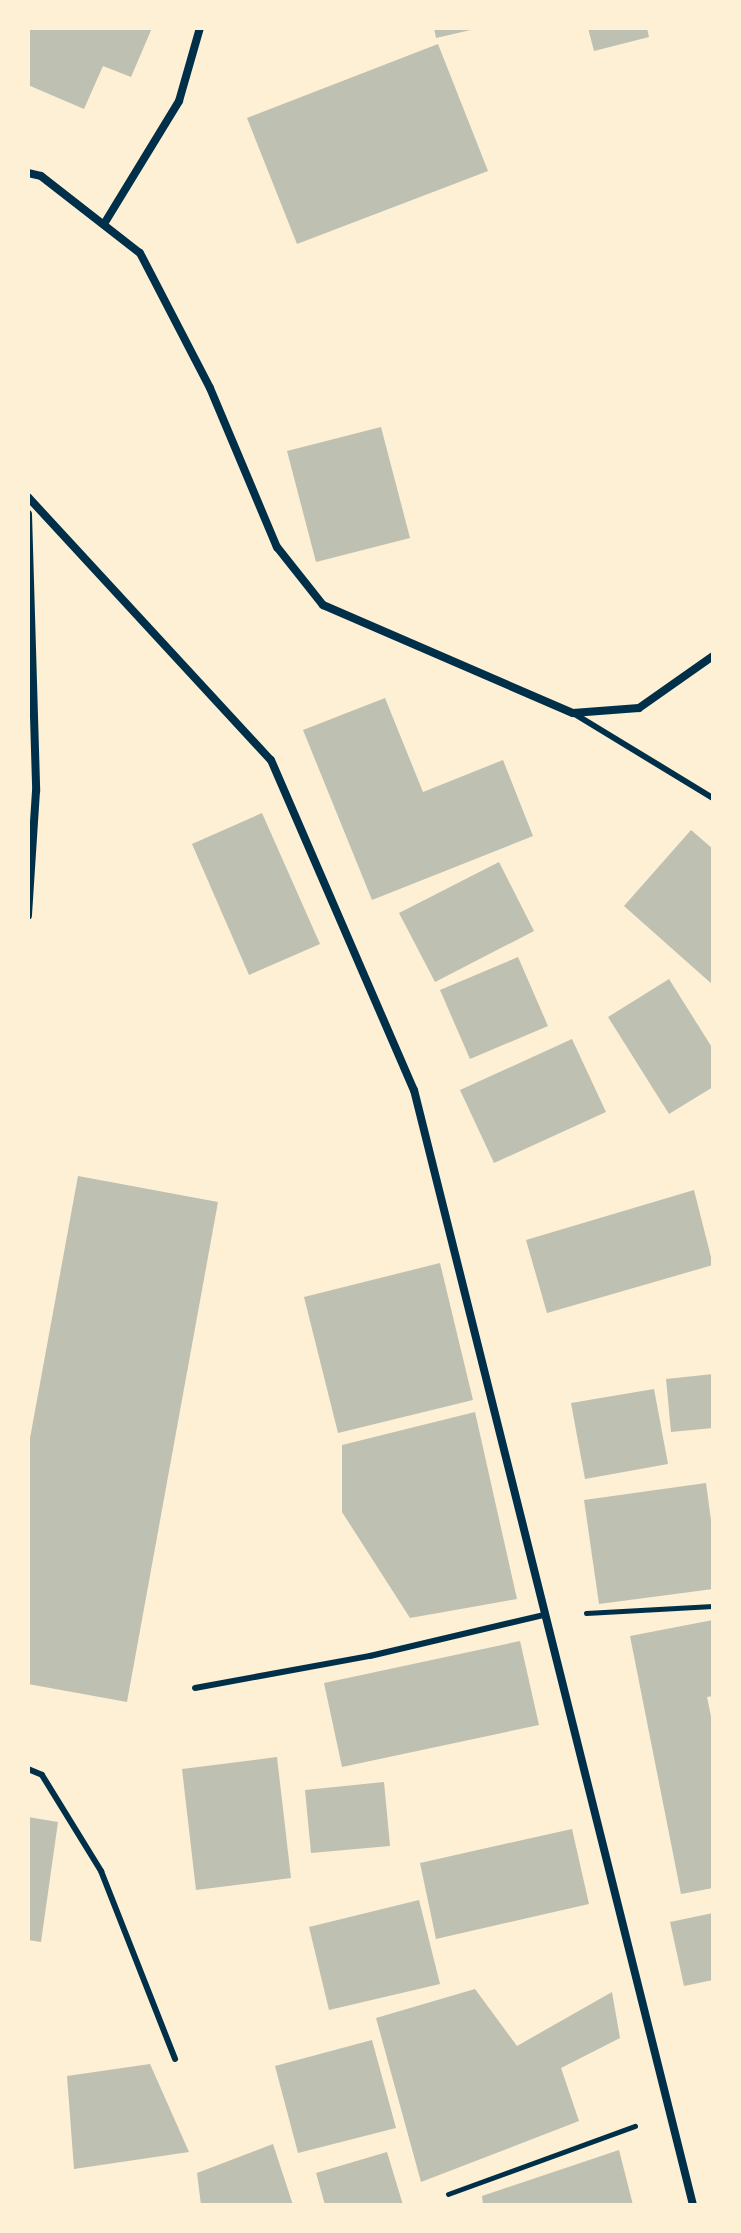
<!DOCTYPE html>
<style>
body{margin:0}
#map{position:relative;width:741px;height:2233px;overflow:hidden;background:#fdf0d5;font-family:Arial,sans-serif}
div>[style]{position:absolute}
[style*='--x']{left:calc(var(--x)*1px);top:calc(var(--y)*1px);width:calc(var(--w)*1px);rotate:calc(var(--a)*1deg)}
.building>*{inset:0;background:#bec0b2}
.path>*{height:5px;margin:-2.5px;padding:0 2.5px;transform-origin:2.5px;border-radius:2.5px;background:#003049}
.service>*{height:6px;margin:-3px;padding:0 3px;transform-origin:3px;border-radius:3px;background:#003049}
.minor>*{height:8px;margin:-4px;padding:0 4px;transform-origin:4px;border-radius:4px;background:#003049}
span{translate:-50% -50%;white-space:nowrap;text-align:center;line-height:1.15;-webkit-text-stroke:6px #fdf0d5;paint-order:stroke}
.frame{position:absolute;inset:0;border:30px solid #fdf0d5;pointer-events:none}
</style>
<div id="map">
<div class="building">
<div style="clip-path:polygon(28px 28px,152px 28px,131px 77px,103px 66px,84px 109px,28px 85px)"></div>
<div style="clip-path:polygon(434px 28px,474px 28px,475px 29px,436px 38px)"></div>
<div style="clip-path:polygon(588px 28px,647px 28px,649px 37px,594px 51px)"></div>
<div style="clip-path:polygon(438px 44px,488px 171px,297px 244px,247px 118px)"></div>
<div style="clip-path:polygon(381px 427px,410px 538px,316px 562px,287px 451px)"></div>
<div style="clip-path:polygon(385px 698px,423px 792px,503px 760px,533px 836px,372px 900px,303px 730px)"></div>
<div style="clip-path:polygon(262px 813px,320px 944px,249px 975px,192px 844px)"></div>
<div style="clip-path:polygon(691px 830px,713px 849px,713px 985px,624px 906px)"></div>
<div style="clip-path:polygon(499px 862px,534px 931px,435px 982px,399px 913px)"></div>
<div style="clip-path:polygon(518px 957px,548px 1026px,470px 1059px,440px 990px)"></div>
<div style="clip-path:polygon(669px 979px,713px 1049px,713px 1087px,669px 1114px,608px 1017px)"></div>
<div style="clip-path:polygon(572px 1039px,606px 1112px,494px 1163px,460px 1090px)"></div>
<div style="clip-path:polygon(78px 1176px,218px 1202px,127px 1702px,28px 1684px,28px 1449px)"></div>
<div style="clip-path:polygon(694px 1190px,713px 1265px,547px 1313px,526px 1240px)"></div>
<div style="clip-path:polygon(440px 1263px,473px 1400px,338px 1433px,304px 1297px)"></div>
<div style="clip-path:polygon(713px 1374px,713px 1428px,671px 1432px,666px 1379px)"></div>
<div style="clip-path:polygon(654px 1389px,668px 1464px,585px 1479px,571px 1403px)"></div>
<div style="clip-path:polygon(475px 1412px,517px 1599px,410px 1618px,342px 1512px,342px 1445px)"></div>
<div style="clip-path:polygon(706px 1483px,713px 1535px,713px 1589px,599px 1604px,584px 1500px)"></div>
<div style="clip-path:polygon(713px 1620px,713px 1696px,707px 1697px,713px 1726px,713px 1888px,681px 1894px,630px 1636px)"></div>
<div style="clip-path:polygon(520px 1641px,539px 1725px,342px 1767px,324px 1683px)"></div>
<div style="clip-path:polygon(277px 1757px,291px 1878px,196px 1890px,182px 1769px)"></div>
<div style="clip-path:polygon(384px 1782px,390px 1846px,311px 1853px,305px 1790px)"></div>
<div style="clip-path:polygon(28px 1817px,58px 1822px,41px 1942px,28px 1940px)"></div>
<div style="clip-path:polygon(572px 1829px,589px 1904px,436px 1939px,420px 1863px)"></div>
<div style="clip-path:polygon(419px 1900px,440px 1984px,329px 2010px,309px 1927px)"></div>
<div style="clip-path:polygon(713px 1913px,713px 1980px,684px 1986px,670px 1922px)"></div>
<div style="clip-path:polygon(475px 1989px,517px 2046px,612px 1992px,620px 2038px,561px 2068px,579px 2121px,421px 2182px,376px 2018px)"></div>
<div style="clip-path:polygon(372px 2040px,396px 2128px,298px 2153px,275px 2066px)"></div>
<div style="clip-path:polygon(150px 2064px,189px 2152px,74px 2169px,67px 2076px)"></div>
<div style="clip-path:polygon(273px 2144px,293px 2205px,201px 2205px,197px 2173px)"></div>
<div style="clip-path:polygon(619px 2150px,633px 2205px,483px 2205px,482px 2196px)"></div>
<div style="clip-path:polygon(387px 2152px,403px 2205px,325px 2205px,316px 2173px)"></div>
</div>
<div class="path">
<div style="--x:586;--y:1613;--w:127;--a:-3.2"></div>
<div style="--x:448;--y:2194;--w:199;--a:-20"></div>
</div>
<div class="service">
<div style="--x:573;--y:713;--w:164;--a:31.3"></div>
<div style="--x:195;--y:1688;--w:178;--a:-10.4"></div>
<div style="--x:370;--y:1656;--w:178;--a:-13.3"></div>
<div style="--x:28;--y:1769;--w:15;--a:23"></div>
<div style="--x:42;--y:1775;--w:113;--a:58.4"></div>
<div style="--x:101;--y:1871;--w:202;--a:68.5"></div>
</div>
<div class="minor">
<div style="--x:28;--y:173;--w:13;--a:13"></div>
<div style="--x:41;--y:176;--w:125;--a:37.9"></div>
<div style="--x:140;--y:253;--w:152;--a:62.6"></div>
<div style="--x:210;--y:388;--w:173;--a:67.2"></div>
<div style="--x:277;--y:547;--w:74;--a:51.6"></div>
<div style="--x:323;--y:605;--w:272;--a:23.4"></div>
<div style="--x:573;--y:713;--w:66;--a:-4.3"></div>
<div style="--x:639;--y:708;--w:90;--a:-35.1"></div>
<div style="--x:104;--y:224;--w:144;--a:-58.6"></div>
<div style="--x:179;--y:101;--w:76;--a:-74"></div>
<div style="--x:28;--y:497;--w:358;--a:47.3"></div>
<div style="--x:271;--y:760;--w:360;--a:66.6"></div>
<div style="--x:414;--y:1090;--w:1149;--a:75.95"></div>
<div style="--x:28;--y:514;--w:277;--a:88.3"></div>
<div style="--x:36;--y:791;--w:125;--a:93.7"></div>
</div>
<div class="frame"></div>
</div>
